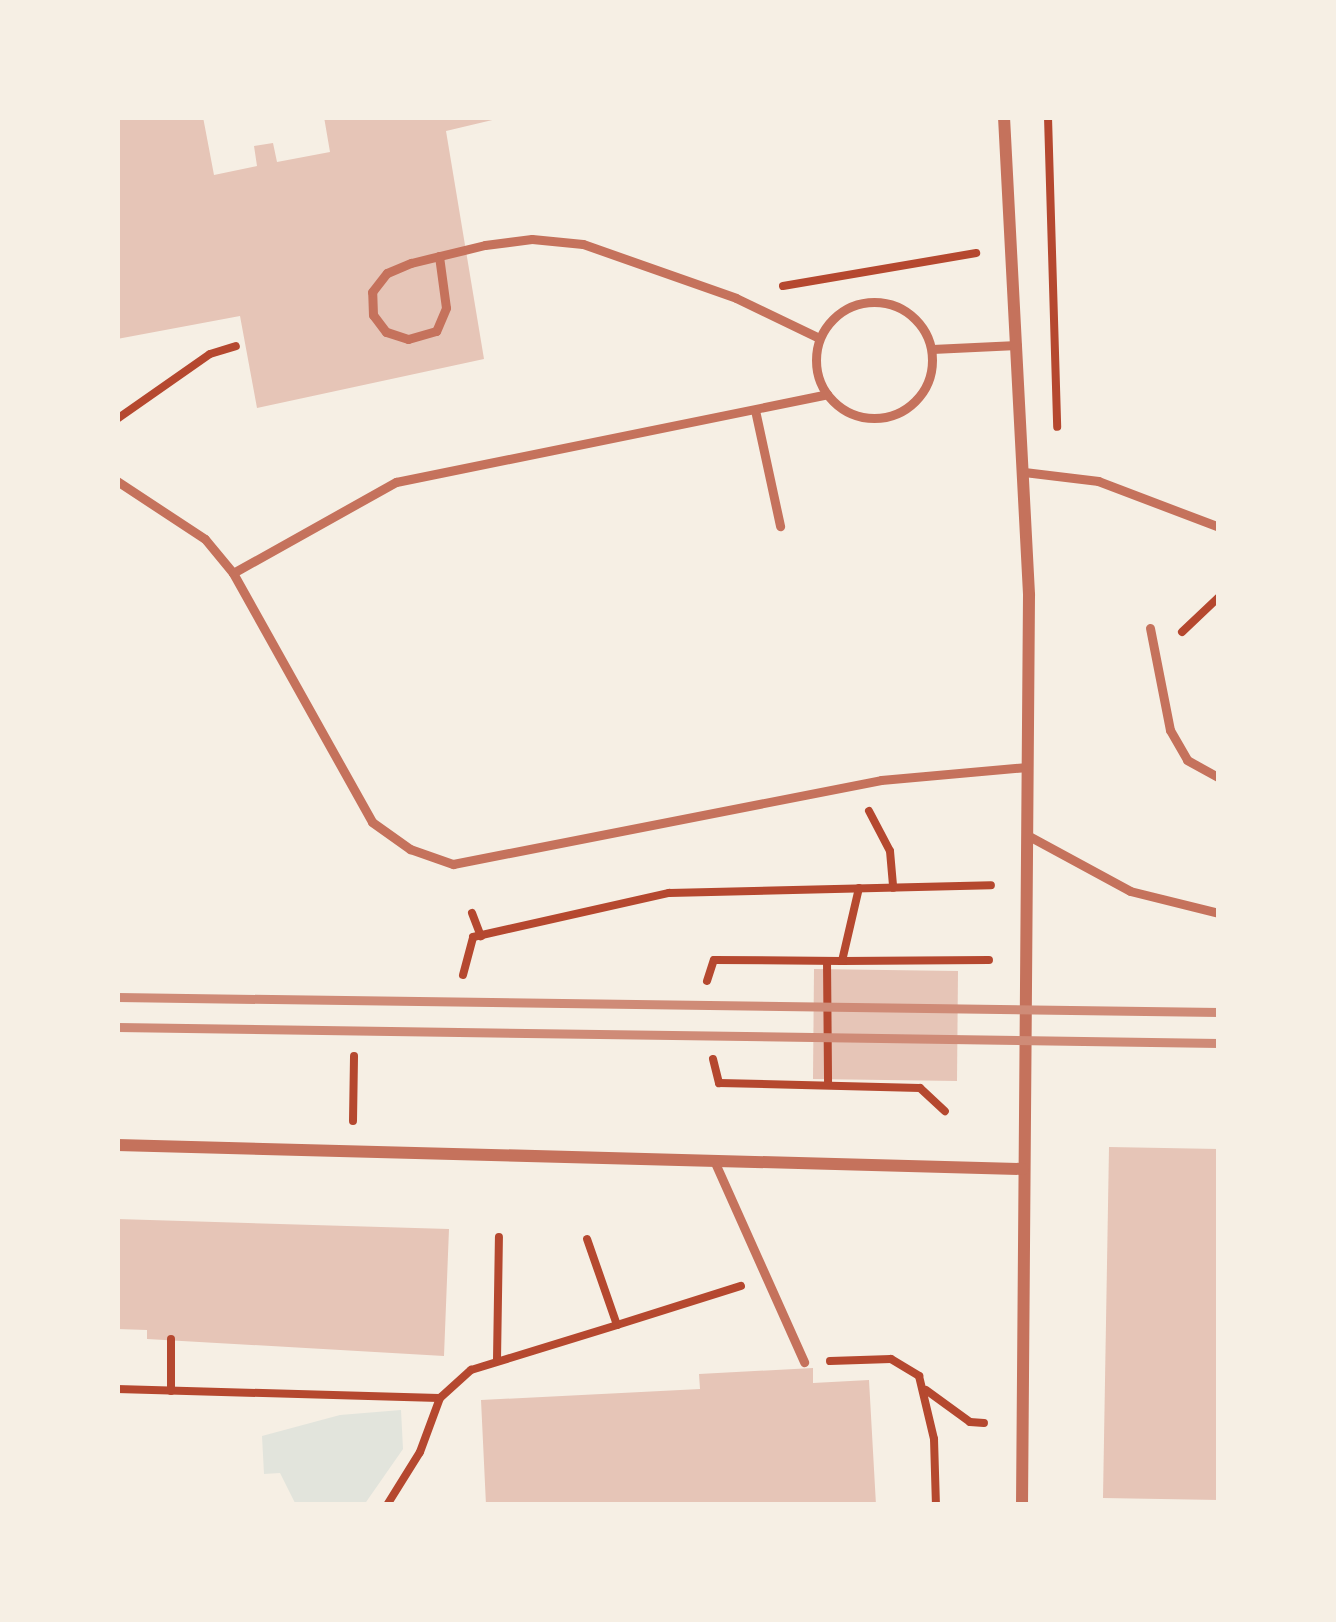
<!DOCTYPE html>
<style>
body{margin:0}
#map{position:relative;width:1336px;height:1622px;overflow:hidden;background:#f6efe4;font-family:"Libre Baskerville",serif}
div>[style]{position:absolute}
[style*='--x']{left:calc(var(--x)*1px);top:calc(var(--y)*1px);width:calc(var(--w)*1px);rotate:calc(var(--a)*1deg)}
.green>*{inset:0;background:#e2e4dc}
.building>*{inset:0;background:#e6c5b7}
.path>*{height:8px;margin:-4px;padding:0 4px;transform-origin:4px;border-radius:4px;background:#b5482f}
.service>*{height:9px;margin:-4.5px;padding:0 4.5px;transform-origin:4.5px;border-radius:4.5px;background:#c5725c}
.service>.ring{margin:-4.5px;padding:0;box-sizing:content-box;background:none;border:9px solid #c5725c;border-radius:50%}
.minor>*{height:12px;margin:-6px;padding:0 6px;transform-origin:6px;border-radius:6px;background:#c5725c}
.rail>*{height:9px;margin:-4.5px;padding:0 4.5px;transform-origin:4.5px;border-radius:4.5px;background:#cf8b77}
span{translate:-50% -50%;white-space:nowrap;text-align:center;line-height:1.15;-webkit-text-stroke:9px #f6efe4;paint-order:stroke}
.frame{position:absolute;inset:0;border:120px solid #f6efe4;pointer-events:none}
</style>
<div id="map">
<div class="green">
<div style="clip-path:polygon(401px 1410px,403px 1449px,364px 1505px,296px 1505px,280px 1473px,264px 1474px,262px 1436px,340px 1415px)"></div>
</div>
<div class="building">
<div style="clip-path:polygon(117px 117px,203px 117px,214px 175px,257px 166px,254px 146px,273px 143px,277px 162px,330px 152px,324px 117px,505px 117px,446px 131px,484px 359px,257px 408px,240px 316px,117px 339px)"></div>
<div style="clip-path:polygon(814px 969px,958px 971px,957px 1081px,813px 1079px)"></div>
<div style="clip-path:polygon(1109px 1147px,1219px 1149px,1219px 1500px,1103px 1498px)"></div>
<div style="clip-path:polygon(117px 1219px,449px 1229px,444px 1356px,147px 1339px,147px 1330px,117px 1329px)"></div>
<div style="clip-path:polygon(813px 1368px,813px 1383px,869px 1380px,876px 1505px,486px 1505px,481px 1400px,700px 1389px,699px 1374px)"></div>
</div>
<div class="path">
<div style="--x:1048;--y:117;--w:310;--a:88.3"></div>
<div style="--x:783;--y:286;--w:196;--a:-9.7"></div>
<div style="--x:117;--y:419;--w:113;--a:-35"></div>
<div style="--x:210;--y:354;--w:27;--a:-17"></div>
<div style="--x:1182;--y:632;--w:51;--a:-43.4"></div>
<div style="--x:869;--y:811;--w:45;--a:62.3"></div>
<div style="--x:890;--y:851;--w:37;--a:85"></div>
<div style="--x:472;--y:913;--w:25;--a:69"></div>
<div style="--x:827;--y:961;--w:124;--a:89.5"></div>
<div style="--x:842;--y:961;--w:147;--a:-0.4"></div>
<div style="--x:463;--y:975;--w:39;--a:-75"></div>
<div style="--x:473;--y:937;--w:201;--a:-12.7"></div>
<div style="--x:669;--y:893;--w:322;--a:-1.4"></div>
<div style="--x:707;--y:981;--w:22;--a:-72"></div>
<div style="--x:714;--y:960;--w:128;--a:0.4"></div>
<div style="--x:842;--y:961;--w:75;--a:-76.9"></div>
<div style="--x:713;--y:1059;--w:25;--a:76"></div>
<div style="--x:719;--y:1083;--w:201;--a:1.4"></div>
<div style="--x:920;--y:1088;--w:34;--a:43"></div>
<div style="--x:353;--y:1121;--w:65;--a:-89.1"></div>
<div style="--x:617;--y:1325;--w:130;--a:-17.5"></div>
<div style="--x:497;--y:1360;--w:123;--a:-89.1"></div>
<div style="--x:830;--y:1361;--w:61;--a:-1.9"></div>
<div style="--x:891;--y:1359;--w:33;--a:31"></div>
<div style="--x:919;--y:1376;--w:65;--a:76.6"></div>
<div style="--x:934;--y:1439;--w:66;--a:88.3"></div>
<div style="--x:117;--y:1389;--w:322;--a:1.6"></div>
<div style="--x:926;--y:1390;--w:54;--a:36"></div>
<div style="--x:970;--y:1422;--w:14;--a:4"></div>
<div style="--x:171;--y:1391;--w:52;--a:-90"></div>
<div style="--x:387;--y:1505;--w:62;--a:-58.1"></div>
<div style="--x:420;--y:1452;--w:58;--a:-69.7"></div>
<div style="--x:440;--y:1398;--w:42;--a:-42.1"></div>
<div style="--x:471;--y:1370;--w:153;--a:-17.1"></div>
<div style="--x:617;--y:1325;--w:91;--a:-109.2"></div>
</div>
<div class="service">
<div style="--x:439;--y:256;--w:52;--a:82.3"></div>
<div style="--x:446;--y:308;--w:25;--a:113"></div>
<div style="--x:436;--y:331;--w:29;--a:164"></div>
<div style="--x:408;--y:339;--w:23;--a:-162"></div>
<div style="--x:386;--y:332;--w:21;--a:-127"></div>
<div style="--x:373;--y:315;--w:23;--a:-92"></div>
<div style="--x:372;--y:292;--w:24;--a:-52"></div>
<div style="--x:387;--y:273;--w:26;--a:-23"></div>
<div style="--x:411;--y:263;--w:76;--a:-13.7"></div>
<div style="--x:485;--y:245;--w:47;--a:-7.3"></div>
<div style="--x:532;--y:239;--w:51;--a:5.6"></div>
<div style="--x:583;--y:244;--w:162;--a:19.4"></div>
<div style="--x:736;--y:298;--w:92;--a:25.7"></div>
<div class="ring" style="left:816px;top:302px;width:107px;height:107px"></div>
<div style="--x:932;--y:349;--w:85;--a:-2.7"></div>
<div style="--x:755;--y:410;--w:119;--a:77.8"></div>
<div style="--x:1024;--y:472;--w:75;--a:6.9"></div>
<div style="--x:1098;--y:481;--w:129;--a:20.8"></div>
<div style="--x:117;--y:481;--w:105;--a:33.4"></div>
<div style="--x:205;--y:539;--w:44;--a:50.5"></div>
<div style="--x:233;--y:573;--w:285;--a:60.8"></div>
<div style="--x:372;--y:822;--w:47;--a:35.4"></div>
<div style="--x:410;--y:849;--w:46;--a:19.2"></div>
<div style="--x:453;--y:864;--w:436;--a:-11.1"></div>
<div style="--x:881;--y:780;--w:147;--a:-5.1"></div>
<div style="--x:233;--y:573;--w:187;--a:-29.2"></div>
<div style="--x:396;--y:482;--w:440;--a:-11.5"></div>
<div style="--x:1150;--y:628;--w:104;--a:78.9"></div>
<div style="--x:1170;--y:730;--w:34;--a:60"></div>
<div style="--x:1187;--y:760;--w:37;--a:29"></div>
<div style="--x:1027;--y:835;--w:117;--a:28.5"></div>
<div style="--x:1130;--y:891;--w:92;--a:13.9"></div>
<div style="--x:716;--y:1165;--w:216;--a:65.9"></div>
</div>
<div class="minor">
<div style="--x:1004;--y:117;--w:479;--a:87"></div>
<div style="--x:1029;--y:595;--w:910;--a:90.44"></div>
<div style="--x:117;--y:1145;--w:906;--a:1.52"></div>
</div>
<div class="rail">
<div style="--x:117;--y:997;--w:1102;--a:0.78"></div>
<div style="--x:117;--y:1027;--w:1102;--a:0.83"></div>
</div>
<div class="frame"></div>
</div>
